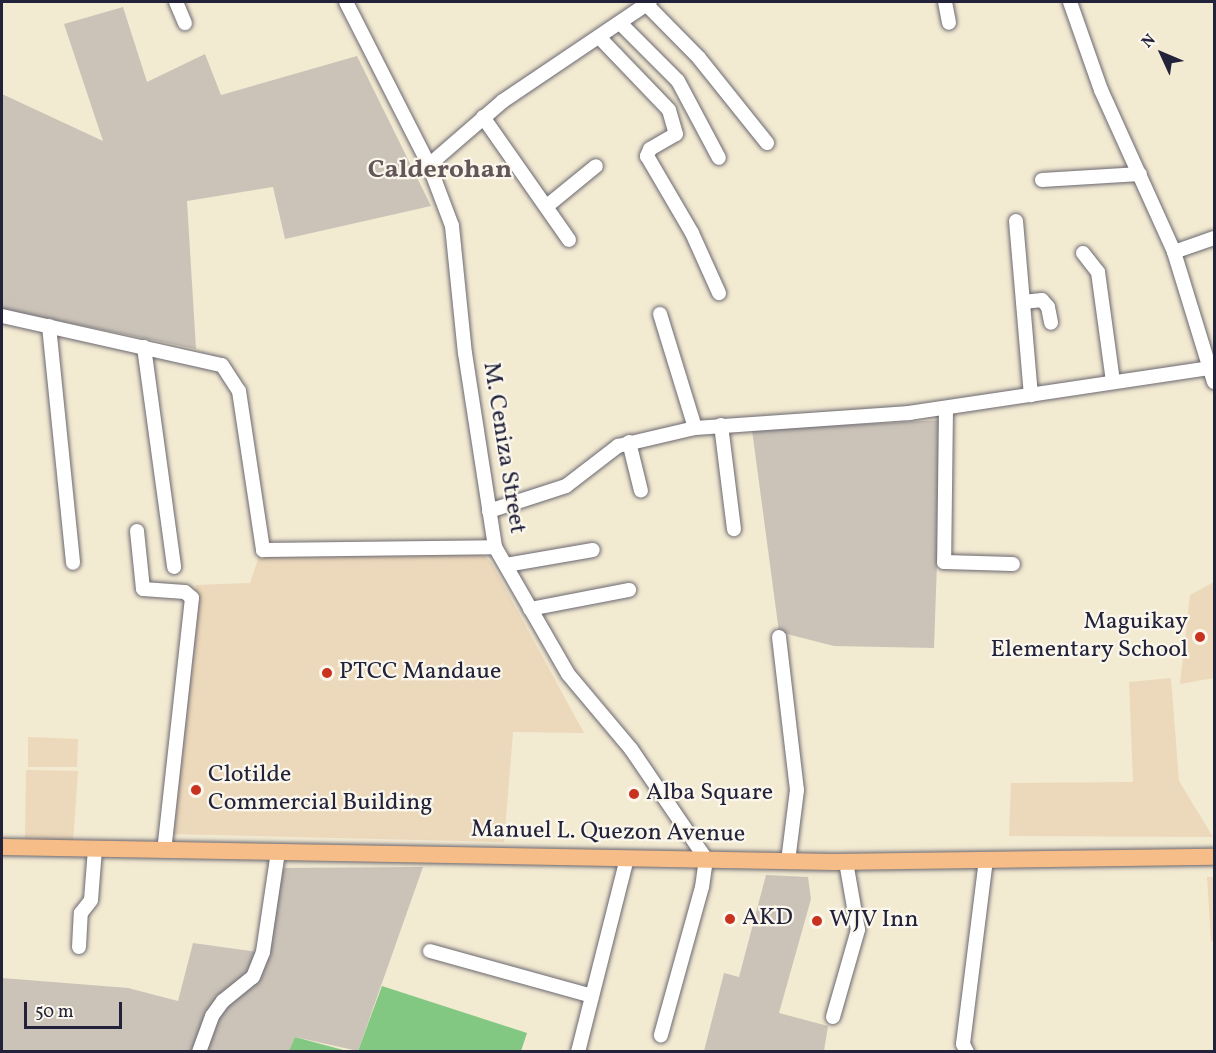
<!DOCTYPE html>
<style>
body{margin:0}
#map{position:relative;width:1216px;height:1053px;overflow:hidden;background:#f3ead2;font-family:Vollkorn,serif}
div>[style]{position:absolute}
[style*='--x']{left:calc(var(--x)*1px);top:calc(var(--y)*1px);width:calc(var(--w)*1px);rotate:calc(var(--a)*1deg)}
.built>*{inset:0;background:#ecd8ba}
.industrial>*{inset:0;background:#cbc3b8}
.green>*{inset:0;background:#83c882}
.roads{filter:drop-shadow(0 0 2px #6b6870) drop-shadow(0 0 2px #6b6870)}
.minor>*{height:14px;margin:-7px;padding:0 7px;transform-origin:7px;border-radius:7px;background:#fff}
.major>*{height:16px;margin:-8px;padding:0 8px;transform-origin:8px;border-radius:8px;background:#f7bd88}
.dots>*{width:16px;height:16px;translate:-50% -50%;box-sizing:border-box;border:3px solid #fbf7ec;border-radius:50%}
span{translate:-50% -50%;white-space:nowrap;text-align:center;line-height:1.15;-webkit-text-stroke:4.5px #fbf7ec;paint-order:stroke}
.street-label{font-size:24px;color:#22223b}
.poi-label{font-size:24px;color:#22223b}
.right{translate:-100% -50%;text-align:right}
.left{translate:0 -50%;text-align:left}
.neighbourhood-label{font-size:26px;color:#635658;font-weight:700}
.frame{position:absolute;inset:0;border:3px solid #22223b;pointer-events:none}
.north{position:absolute;left:1132px;top:24px;width:60px;height:60px;-webkit-text-stroke:4px #fbf7ec;paint-order:stroke;rotate:314deg;font-size:16px;font-weight:700;line-height:24px;text-align:center;color:#22223b}
.north::after{content:'';display:block;margin:auto;width:21px;height:27px;background:#22223b;clip-path:polygon(50% 0,100% 100%,50% 72%,0 100%)}
.scale{position:absolute;left:24px;top:1002px;width:98px;height:27px;box-sizing:border-box;border:3px solid #22223b;border-top:0;padding-left:8px;font-size:18px;line-height:21px;white-space:nowrap;color:#22223b;-webkit-text-stroke:4px #fbf7ec;paint-order:stroke}
</style>
<div id="map">
<div class="built">
<div style="clip-path:polygon(473px 553px,484px 555px,492px 564px,584px 733px,513px 732px,504px 842px,172px 834px,196px 585px,250px 583px,259px 556px)"></div>
<div style="clip-path:polygon(1214px 582px,1214px 678px,1180px 684px,1190px 595px)"></div>
<div style="clip-path:polygon(1171px 678px,1179px 781px,1213px 837px,1009px 836px,1011px 783px,1133px 782px,1129px 682px)"></div>
<div style="clip-path:polygon(28px 737px,78px 739px,77px 767px,28px 767px)"></div>
<div style="clip-path:polygon(26px 770px,78px 771px,73px 842px,25px 841px)"></div>
<div style="clip-path:polygon(1207px 877px,1214px 877px,1214px 941px,1211px 941px)"></div>
</div>
<div class="industrial">
<div style="clip-path:polygon(123px 7px,147px 82px,205px 54px,221px 95px,357px 56px,431px 206px,285px 239px,273px 187px,187px 201px,196px 349px,2px 309px,2px 94px,103px 141px,64px 24px)"></div>
<div style="clip-path:polygon(942px 420px,934px 648px,834px 646px,779px 632px,752px 430px)"></div>
<div style="clip-path:polygon(423px 867px,358px 1051px,295px 1037px,289px 1052px,2px 1051px,2px 978px,128px 988px,178px 1001px,193px 943px,257px 952px,271px 868px)"></div>
<div style="clip-path:polygon(766px 875px,808px 877px,811px 899px,779px 1013px,828px 1026px,824px 1051px,704px 1051px,724px 973px,739px 977px)"></div>
</div>
<div class="green">
<div style="clip-path:polygon(382px 986px,527px 1033px,521px 1051px,358px 1051px)"></div>
<div style="clip-path:polygon(295px 1037px,347px 1051px,289px 1051px)"></div>
</div>
<div class="roads">
<div class="minor">
<div style="--x:176;--y:2;--w:23;--a:67"></div>
<div style="--x:346;--y:2;--w:183;--a:63"></div>
<div style="--x:429;--y:165;--w:65;--a:69.3"></div>
<div style="--x:452;--y:226;--w:128;--a:84.2"></div>
<div style="--x:465;--y:353;--w:196;--a:81.2"></div>
<div style="--x:495;--y:547;--w:146;--a:60.1"></div>
<div style="--x:568;--y:674;--w:98;--a:50"></div>
<div style="--x:631;--y:749;--w:133;--a:55.7"></div>
<div style="--x:706;--y:859;--w:28;--a:98"></div>
<div style="--x:702;--y:887;--w:154;--a:105.5"></div>
<div style="--x:945;--y:2;--w:21;--a:79"></div>
<div style="--x:1070;--y:2;--w:93;--a:70.6"></div>
<div style="--x:1101;--y:90;--w:178;--a:65.7"></div>
<div style="--x:1174;--y:252;--w:136;--a:72.9"></div>
<div style="--x:646;--y:4;--w:76;--a:45.5"></div>
<div style="--x:699;--y:58;--w:109;--a:51.3"></div>
<div style="--x:620;--y:23;--w:82;--a:45"></div>
<div style="--x:678;--y:81;--w:87;--a:62"></div>
<div style="--x:599;--y:37;--w:101;--a:46.2"></div>
<div style="--x:669;--y:110;--w:25;--a:74"></div>
<div style="--x:676;--y:134;--w:30;--a:150"></div>
<div style="--x:650;--y:149;--w:8;--a:113"></div>
<div style="--x:647;--y:156;--w:89;--a:59.7"></div>
<div style="--x:692;--y:233;--w:66;--a:65.8"></div>
<div style="--x:483;--y:117;--w:150;--a:55"></div>
<div style="--x:429;--y:165;--w:98;--a:-40.9"></div>
<div style="--x:503;--y:101;--w:177;--a:-34"></div>
<div style="--x:1042;--y:180;--w:98;--a:-3.5"></div>
<div style="--x:547;--y:206;--w:63;--a:-39.2"></div>
<div style="--x:1016;--y:221;--w:175;--a:85.1"></div>
<div style="--x:1174;--y:252;--w:42;--a:-19.3"></div>
<div style="--x:1083;--y:253;--w:24;--a:52"></div>
<div style="--x:1098;--y:272;--w:111;--a:82.2"></div>
<div style="--x:1023;--y:302;--w:19;--a:-6"></div>
<div style="--x:1042;--y:300;--w:9;--a:49"></div>
<div style="--x:1048;--y:307;--w:16;--a:79"></div>
<div style="--x:660;--y:314;--w:119;--a:72.9"></div>
<div style="--x:2;--y:316;--w:225;--a:12.6"></div>
<div style="--x:222;--y:365;--w:31;--a:57"></div>
<div style="--x:239;--y:391;--w:161;--a:81.4"></div>
<div style="--x:263;--y:550;--w:232;--a:-0.7"></div>
<div style="--x:49;--y:326;--w:238;--a:84.2"></div>
<div style="--x:144;--y:347;--w:222;--a:82.2"></div>
<div style="--x:946;--y:408;--w:154;--a:90.7"></div>
<div style="--x:944;--y:562;--w:69;--a:1.7"></div>
<div style="--x:721;--y:425;--w:105;--a:82.9"></div>
<div style="--x:629;--y:442;--w:50;--a:76.2"></div>
<div style="--x:489;--y:511;--w:81;--a:-18"></div>
<div style="--x:566;--y:486;--w:66;--a:-37.6"></div>
<div style="--x:618;--y:446;--w:79;--a:-13.2"></div>
<div style="--x:695;--y:428;--w:215;--a:-4"></div>
<div style="--x:909;--y:413;--w:303;--a:-8.5"></div>
<div style="--x:137;--y:531;--w:58;--a:84.1"></div>
<div style="--x:143;--y:589;--w:42;--a:4.1"></div>
<div style="--x:185;--y:592;--w:9;--a:41"></div>
<div style="--x:192;--y:598;--w:254;--a:96.3"></div>
<div style="--x:506;--y:565;--w:88;--a:-9.8"></div>
<div style="--x:530;--y:609;--w:101;--a:-10.9"></div>
<div style="--x:779;--y:637;--w:154;--a:83.3"></div>
<div style="--x:797;--y:790;--w:72;--a:97.2"></div>
<div style="--x:79;--y:947;--w:34;--a:-87"></div>
<div style="--x:81;--y:913;--w:16;--a:-52"></div>
<div style="--x:91;--y:900;--w:51;--a:-85.5"></div>
<div style="--x:430;--y:951;--w:168;--a:15.5"></div>
<div style="--x:833;--y:1017;--w:91;--a:-74"></div>
<div style="--x:858;--y:930;--w:69;--a:-100"></div>
<div style="--x:199;--y:1052;--w:38;--a:-70"></div>
<div style="--x:212;--y:1016;--w:19;--a:-54"></div>
<div style="--x:223;--y:1001;--w:38;--a:-39"></div>
<div style="--x:253;--y:977;--w:27;--a:-68"></div>
<div style="--x:263;--y:952;--w:101;--a:-81.5"></div>
<div style="--x:578;--y:1052;--w:200;--a:-75.8"></div>
<div style="--x:967;--y:1052;--w:9;--a:-117"></div>
<div style="--x:963;--y:1044;--w:185;--a:-82.9"></div>
</div>
<div class="major">
<div style="--x:2;--y:847;--w:832;--a:1.03"></div>
<div style="--x:834;--y:862;--w:380;--a:-0.8"></div>
</div>
</div>
<div class="dots">
<div style="left:1200px;top:637px;background:#c8321e"></div>
<div style="left:327px;top:673px;background:#c8321e"></div>
<div style="left:196px;top:790px;background:#c8321e"></div>
<div style="left:634px;top:794px;background:#c8321e"></div>
<div style="left:730px;top:919px;background:#c8321e"></div>
<div style="left:817px;top:921px;background:#c8321e"></div>
</div>
<div class="street-label">
<span style="left:503px;top:448px;rotate:81deg">M. Ceniza Street</span>
<span style="left:608px;top:833px;rotate:1deg">Manuel L. Quezon Avenue</span>
</div>
<div class="poi-label">
<span class="right" style="left:1188px;top:637px">Maguikay<br>Elementary School</span>
<span class="left" style="left:339px;top:673px">PTCC Mandaue</span>
<span class="left" style="left:208px;top:790px">Clotilde<br>Commercial Building</span>
<span class="left" style="left:646px;top:794px">Alba Square</span>
<span class="left" style="left:742px;top:919px">AKD</span>
<span class="left" style="left:829px;top:921px">WJV Inn</span>
</div>
<div class="neighbourhood-label">
<span style="left:440px;top:171px">Calderohan</span>
</div>
<div class="frame"></div>
<div class="north">N</div>
<div class="scale">50 m</div>
</div>
